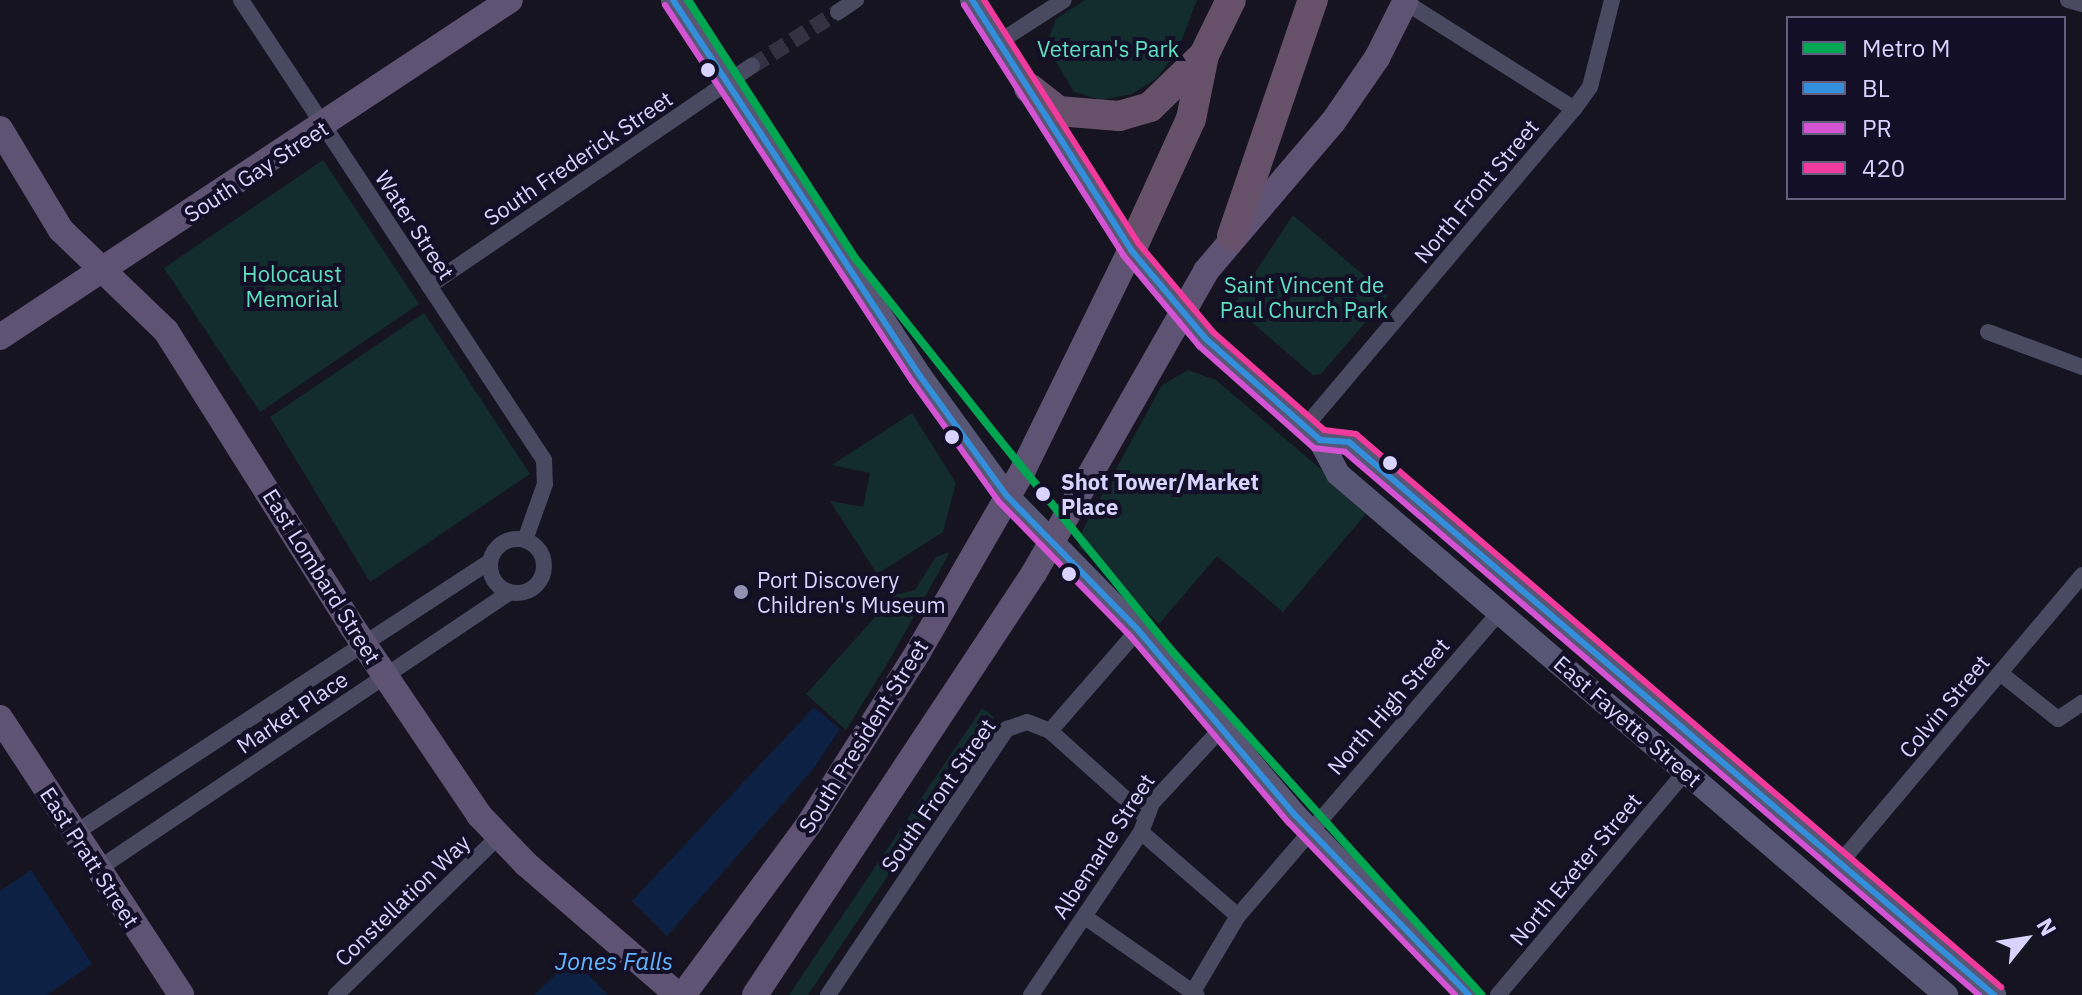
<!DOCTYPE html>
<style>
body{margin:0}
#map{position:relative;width:2082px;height:995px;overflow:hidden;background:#161421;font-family:"IBM Plex Sans",sans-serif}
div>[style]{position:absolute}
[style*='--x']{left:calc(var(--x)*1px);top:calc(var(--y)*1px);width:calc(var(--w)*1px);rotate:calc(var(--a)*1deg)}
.green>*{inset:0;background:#132c2d}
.water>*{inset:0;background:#0d2144}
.pier>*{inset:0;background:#161421}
.minor-tunnel>*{height:16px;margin-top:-8px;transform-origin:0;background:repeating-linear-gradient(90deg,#333142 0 16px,transparent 0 24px)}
.minor>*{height:16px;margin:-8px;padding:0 8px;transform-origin:8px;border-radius:8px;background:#4a4962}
.minor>.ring{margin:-8px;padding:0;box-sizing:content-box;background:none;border:16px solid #4a4962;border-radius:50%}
.secondary>*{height:24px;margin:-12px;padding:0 12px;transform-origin:12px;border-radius:12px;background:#575674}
.primary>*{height:26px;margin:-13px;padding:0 13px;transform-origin:13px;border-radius:13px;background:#5e5373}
.motorway>*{height:30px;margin:-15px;padding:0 15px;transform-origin:15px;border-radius:15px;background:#67516a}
.bus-1>*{height:6px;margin:-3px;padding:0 3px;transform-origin:3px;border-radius:3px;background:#338fdb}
.bus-2>*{height:6px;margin:-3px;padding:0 3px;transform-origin:3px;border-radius:3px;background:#d353d3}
.bus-3>*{height:6px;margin:-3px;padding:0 3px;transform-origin:3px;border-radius:3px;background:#f13a9d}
.metro-1>*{height:8px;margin:-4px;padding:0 4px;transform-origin:4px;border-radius:4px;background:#00a651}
.dots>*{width:22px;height:22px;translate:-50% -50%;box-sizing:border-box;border:4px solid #130f26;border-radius:50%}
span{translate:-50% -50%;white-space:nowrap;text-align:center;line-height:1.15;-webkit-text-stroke:8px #130f26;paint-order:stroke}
.park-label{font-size:22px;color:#5fe0c0}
.street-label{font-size:22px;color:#d9d4ff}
.stop-label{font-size:22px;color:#d9d4ff;font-weight:700}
.left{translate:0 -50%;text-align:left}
.poi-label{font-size:22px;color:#d9d4ff}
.water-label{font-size:24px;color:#62b6ff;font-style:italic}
.legend{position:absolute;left:1786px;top:16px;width:280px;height:184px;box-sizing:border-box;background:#130f26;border:2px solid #625e7d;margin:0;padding:10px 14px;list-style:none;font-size:24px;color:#d9d4ff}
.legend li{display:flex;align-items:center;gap:16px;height:40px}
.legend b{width:40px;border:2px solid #625e7d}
.north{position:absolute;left:1986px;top:899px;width:80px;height:80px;-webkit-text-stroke:6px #130f26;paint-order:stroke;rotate:60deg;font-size:22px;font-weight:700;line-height:32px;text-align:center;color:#d9d4ff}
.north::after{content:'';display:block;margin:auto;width:28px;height:36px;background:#d9d4ff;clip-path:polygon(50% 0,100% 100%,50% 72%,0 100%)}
</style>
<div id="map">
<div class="green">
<div style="clip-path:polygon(1085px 0,1197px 0,1178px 50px,1157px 78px,1132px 94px,1101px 100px,1074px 92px,1046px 45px,1056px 19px)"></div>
<div style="clip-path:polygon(323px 160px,419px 304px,260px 412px,164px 268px)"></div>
<div style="clip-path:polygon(1293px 215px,1388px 296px,1321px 374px,1313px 375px,1233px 306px)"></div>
<div style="clip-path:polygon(424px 313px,530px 474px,370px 582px,270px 417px)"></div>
<div style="clip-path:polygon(1188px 370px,1216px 380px,1369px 510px,1283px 612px,1217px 556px,1159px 624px,1079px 547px,1080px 535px,1162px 385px)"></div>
<div style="clip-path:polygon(912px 413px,956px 483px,943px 532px,877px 574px,830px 501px,863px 507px,870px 473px,832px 465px)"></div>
<div style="clip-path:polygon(950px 552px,890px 659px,846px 730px,806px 694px,895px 595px,915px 590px,936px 557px)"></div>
<div style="clip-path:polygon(982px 708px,994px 717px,808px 995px,789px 995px)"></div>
</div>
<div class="water">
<div style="clip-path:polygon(814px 707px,840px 729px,814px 768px,667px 936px,630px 995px,534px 995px,632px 901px)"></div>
<div style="clip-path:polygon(31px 870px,92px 964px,47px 995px,0 995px,0 891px)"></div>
</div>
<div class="pier">
<div style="clip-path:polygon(632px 901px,667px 936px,630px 995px,608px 995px,572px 958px)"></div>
</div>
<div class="minor-tunnel">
<div style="--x:752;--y:66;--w:102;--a:-32.1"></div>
</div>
<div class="minor">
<div style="--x:241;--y:0;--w:551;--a:56.63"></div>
<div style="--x:544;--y:460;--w:24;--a:88"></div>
<div style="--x:545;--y:484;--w:59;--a:109.7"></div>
<div style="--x:2068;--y:0;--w:15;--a:16"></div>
<div style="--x:1405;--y:2;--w:200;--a:32.3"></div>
<div style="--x:838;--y:12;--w:22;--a:-34"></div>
<div style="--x:999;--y:42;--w:77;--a:-32.9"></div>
<div style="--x:429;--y:286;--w:391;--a:-34.3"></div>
<div style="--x:1988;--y:332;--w:100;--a:20.4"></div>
<div style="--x:1305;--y:427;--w:417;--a:-49.8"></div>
<div style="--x:1574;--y:109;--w:27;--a:-54"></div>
<div style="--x:1590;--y:87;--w:90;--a:-75.8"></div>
<div class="ring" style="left:490px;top:539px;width:38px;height:38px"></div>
<div style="--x:2000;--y:673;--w:74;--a:38.4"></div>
<div style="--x:2058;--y:719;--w:29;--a:-34"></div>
<div style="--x:1050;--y:731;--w:134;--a:-48.9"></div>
<div style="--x:1141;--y:832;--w:128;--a:40.9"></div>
<div style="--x:75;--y:833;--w:496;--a:-33.2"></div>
<div style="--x:1839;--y:864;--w:378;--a:-49.9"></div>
<div style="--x:98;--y:869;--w:496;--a:-33.9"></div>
<div style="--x:1085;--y:917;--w:136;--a:34.9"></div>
<div style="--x:336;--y:995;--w:226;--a:-44.3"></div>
<div style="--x:828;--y:995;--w:321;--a:-56.1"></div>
<div style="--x:1007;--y:729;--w:21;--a:-19"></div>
<div style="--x:1027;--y:722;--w:25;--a:21"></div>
<div style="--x:1050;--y:731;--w:129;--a:41.9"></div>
<div style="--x:1031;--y:995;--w:197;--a:-56"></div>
<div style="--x:1141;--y:832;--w:31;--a:-69"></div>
<div style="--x:1152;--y:803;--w:101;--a:-47"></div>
<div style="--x:1191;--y:995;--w:92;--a:-59.3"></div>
<div style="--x:1238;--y:916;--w:402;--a:-49.3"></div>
<div style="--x:1498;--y:995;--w:292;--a:-50"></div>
</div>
<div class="secondary">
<div style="--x:673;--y:0;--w:450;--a:56.7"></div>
<div style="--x:920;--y:376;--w:148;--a:54.1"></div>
<div style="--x:1007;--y:496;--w:187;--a:45.6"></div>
<div style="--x:1138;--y:630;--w:244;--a:49.7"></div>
<div style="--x:1296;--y:816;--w:249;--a:46"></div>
<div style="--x:972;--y:0;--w:296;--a:57.5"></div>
<div style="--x:1131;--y:250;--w:116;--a:49.9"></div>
<div style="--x:1206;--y:339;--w:152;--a:41.5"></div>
<div style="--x:1320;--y:440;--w:38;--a:62"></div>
<div style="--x:1338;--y:474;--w:801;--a:40.59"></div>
<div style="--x:1320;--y:440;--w:29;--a:4"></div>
<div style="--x:1349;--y:442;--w:850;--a:40.61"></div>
</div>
<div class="primary">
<div style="--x:0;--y:129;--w:118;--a:58.9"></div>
<div style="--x:61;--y:230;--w:146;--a:43.9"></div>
<div style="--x:166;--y:331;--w:347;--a:57.8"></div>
<div style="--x:351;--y:625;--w:229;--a:56"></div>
<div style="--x:479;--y:815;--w:68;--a:46.2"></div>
<div style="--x:526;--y:864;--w:201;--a:40.8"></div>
<div style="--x:0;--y:337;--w:611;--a:-33.46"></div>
<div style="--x:0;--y:718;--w:331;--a:56.8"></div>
<div style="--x:683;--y:995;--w:212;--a:-53.6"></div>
<div style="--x:809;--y:824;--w:204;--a:-57.6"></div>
<div style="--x:918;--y:652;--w:210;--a:-60"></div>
<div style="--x:1023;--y:470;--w:245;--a:-63.9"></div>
<div style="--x:755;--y:995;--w:506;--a:-56.53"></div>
<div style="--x:1034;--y:573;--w:348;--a:-60.3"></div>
<div style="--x:1206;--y:271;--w:196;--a:-49.6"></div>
<div style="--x:1333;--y:122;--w:78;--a:-55.5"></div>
<div style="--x:1377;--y:58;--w:63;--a:-63.4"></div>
</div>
<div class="motorway">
<div style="--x:1029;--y:88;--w:37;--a:38"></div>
<div style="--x:1058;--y:111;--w:61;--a:4.7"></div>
<div style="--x:1119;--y:116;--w:32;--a:-16"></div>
<div style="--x:1150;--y:107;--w:75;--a:-43.9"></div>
<div style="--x:1232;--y:236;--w:250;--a:-71.1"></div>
<div style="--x:1131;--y:250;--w:144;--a:-65.4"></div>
<div style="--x:1191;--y:119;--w:65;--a:-78.5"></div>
<div style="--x:1204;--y:55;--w:61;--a:-63.9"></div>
</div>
<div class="bus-1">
<div style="--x:673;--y:0;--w:450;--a:56.7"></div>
<div style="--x:920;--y:376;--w:148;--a:54.1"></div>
<div style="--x:1007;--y:496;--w:187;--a:45.6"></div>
<div style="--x:1138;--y:630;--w:244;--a:49.7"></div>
<div style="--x:1296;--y:816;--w:249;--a:46"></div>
<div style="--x:972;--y:0;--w:296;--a:57.5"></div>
<div style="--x:1131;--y:250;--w:116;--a:49.9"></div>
<div style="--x:1206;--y:339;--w:152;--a:41.5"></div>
<div style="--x:1320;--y:440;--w:29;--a:4"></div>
<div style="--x:1349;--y:442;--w:850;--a:40.61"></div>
</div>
<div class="bus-2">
<div style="--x:665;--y:5;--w:450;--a:56.7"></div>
<div style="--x:912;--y:381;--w:149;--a:54.3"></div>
<div style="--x:999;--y:502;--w:189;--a:45.6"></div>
<div style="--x:1131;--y:637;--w:244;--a:49.7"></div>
<div style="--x:1289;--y:823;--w:239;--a:46"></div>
<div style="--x:964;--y:5;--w:296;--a:57.5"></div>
<div style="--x:1123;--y:255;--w:119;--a:50.1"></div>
<div style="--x:1199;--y:346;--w:154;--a:41.6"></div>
<div style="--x:1314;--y:448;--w:31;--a:7"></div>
<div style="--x:1345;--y:452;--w:835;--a:40.58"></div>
</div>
<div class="bus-3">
<div style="--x:984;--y:0;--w:289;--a:57.6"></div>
<div style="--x:1139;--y:244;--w:115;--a:49.9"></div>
<div style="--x:1213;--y:332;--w:148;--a:41.4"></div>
<div style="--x:1324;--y:430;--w:32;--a:7"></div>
<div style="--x:1356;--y:434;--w:850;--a:40.61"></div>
</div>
<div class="metro-1">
<div style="--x:688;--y:0;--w:307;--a:57.1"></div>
<div style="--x:855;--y:258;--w:231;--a:51.5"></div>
<div style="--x:999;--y:439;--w:272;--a:50.8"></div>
<div style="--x:1171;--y:650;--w:464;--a:48"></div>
</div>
<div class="dots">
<div style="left:708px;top:70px;background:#d9d4ff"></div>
<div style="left:952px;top:437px;background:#d9d4ff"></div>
<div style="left:1390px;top:463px;background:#d9d4ff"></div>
<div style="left:1043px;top:494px;background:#d9d4ff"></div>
<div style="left:1069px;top:574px;background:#d9d4ff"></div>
<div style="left:741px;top:592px;background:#9591b1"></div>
</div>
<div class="park-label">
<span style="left:1108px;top:49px">Veteran's Park</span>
<span style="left:292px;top:286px">Holocaust<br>Memorial</span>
<span style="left:1304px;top:297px">Saint Vincent de<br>Paul Church Park</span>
</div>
<div class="street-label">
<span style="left:578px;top:158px;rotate:-34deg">South Frederick Street</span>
<span style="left:256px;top:171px;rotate:-33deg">South Gay Street</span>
<span style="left:1476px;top:191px;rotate:-50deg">North Front Street</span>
<span style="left:415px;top:225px;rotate:57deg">Water Street</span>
<span style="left:322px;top:576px;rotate:58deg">East Lombard Street</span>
<span style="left:1388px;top:706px;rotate:-49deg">North High Street</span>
<span style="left:1944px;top:706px;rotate:-50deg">Colvin Street</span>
<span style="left:292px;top:712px;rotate:-34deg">Market Place</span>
<span style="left:1628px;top:721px;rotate:41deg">East Fayette Street</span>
<span style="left:863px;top:736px;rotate:-58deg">South President Street</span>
<span style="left:938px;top:795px;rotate:-55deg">South Front Street</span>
<span style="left:1103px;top:846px;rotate:-57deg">Albemarle Street</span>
<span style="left:90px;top:857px;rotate:57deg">East Pratt Street</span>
<span style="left:1575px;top:869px;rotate:-50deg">North Exeter Street</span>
<span style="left:402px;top:900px;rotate:-44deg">Constellation Way</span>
</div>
<div class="stop-label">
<span class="left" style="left:1061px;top:494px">Shot Tower/Market<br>Place</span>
</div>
<div class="poi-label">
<span class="left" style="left:757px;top:592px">Port Discovery<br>Children's Museum</span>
</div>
<div class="water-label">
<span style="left:614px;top:962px">Jones Falls</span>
</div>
<ul class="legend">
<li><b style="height:10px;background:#00a651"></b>Metro M</li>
<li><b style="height:10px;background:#338fdb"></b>BL</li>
<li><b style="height:10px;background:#d353d3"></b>PR</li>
<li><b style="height:10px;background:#f13a9d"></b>420</li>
</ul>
<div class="north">N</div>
</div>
